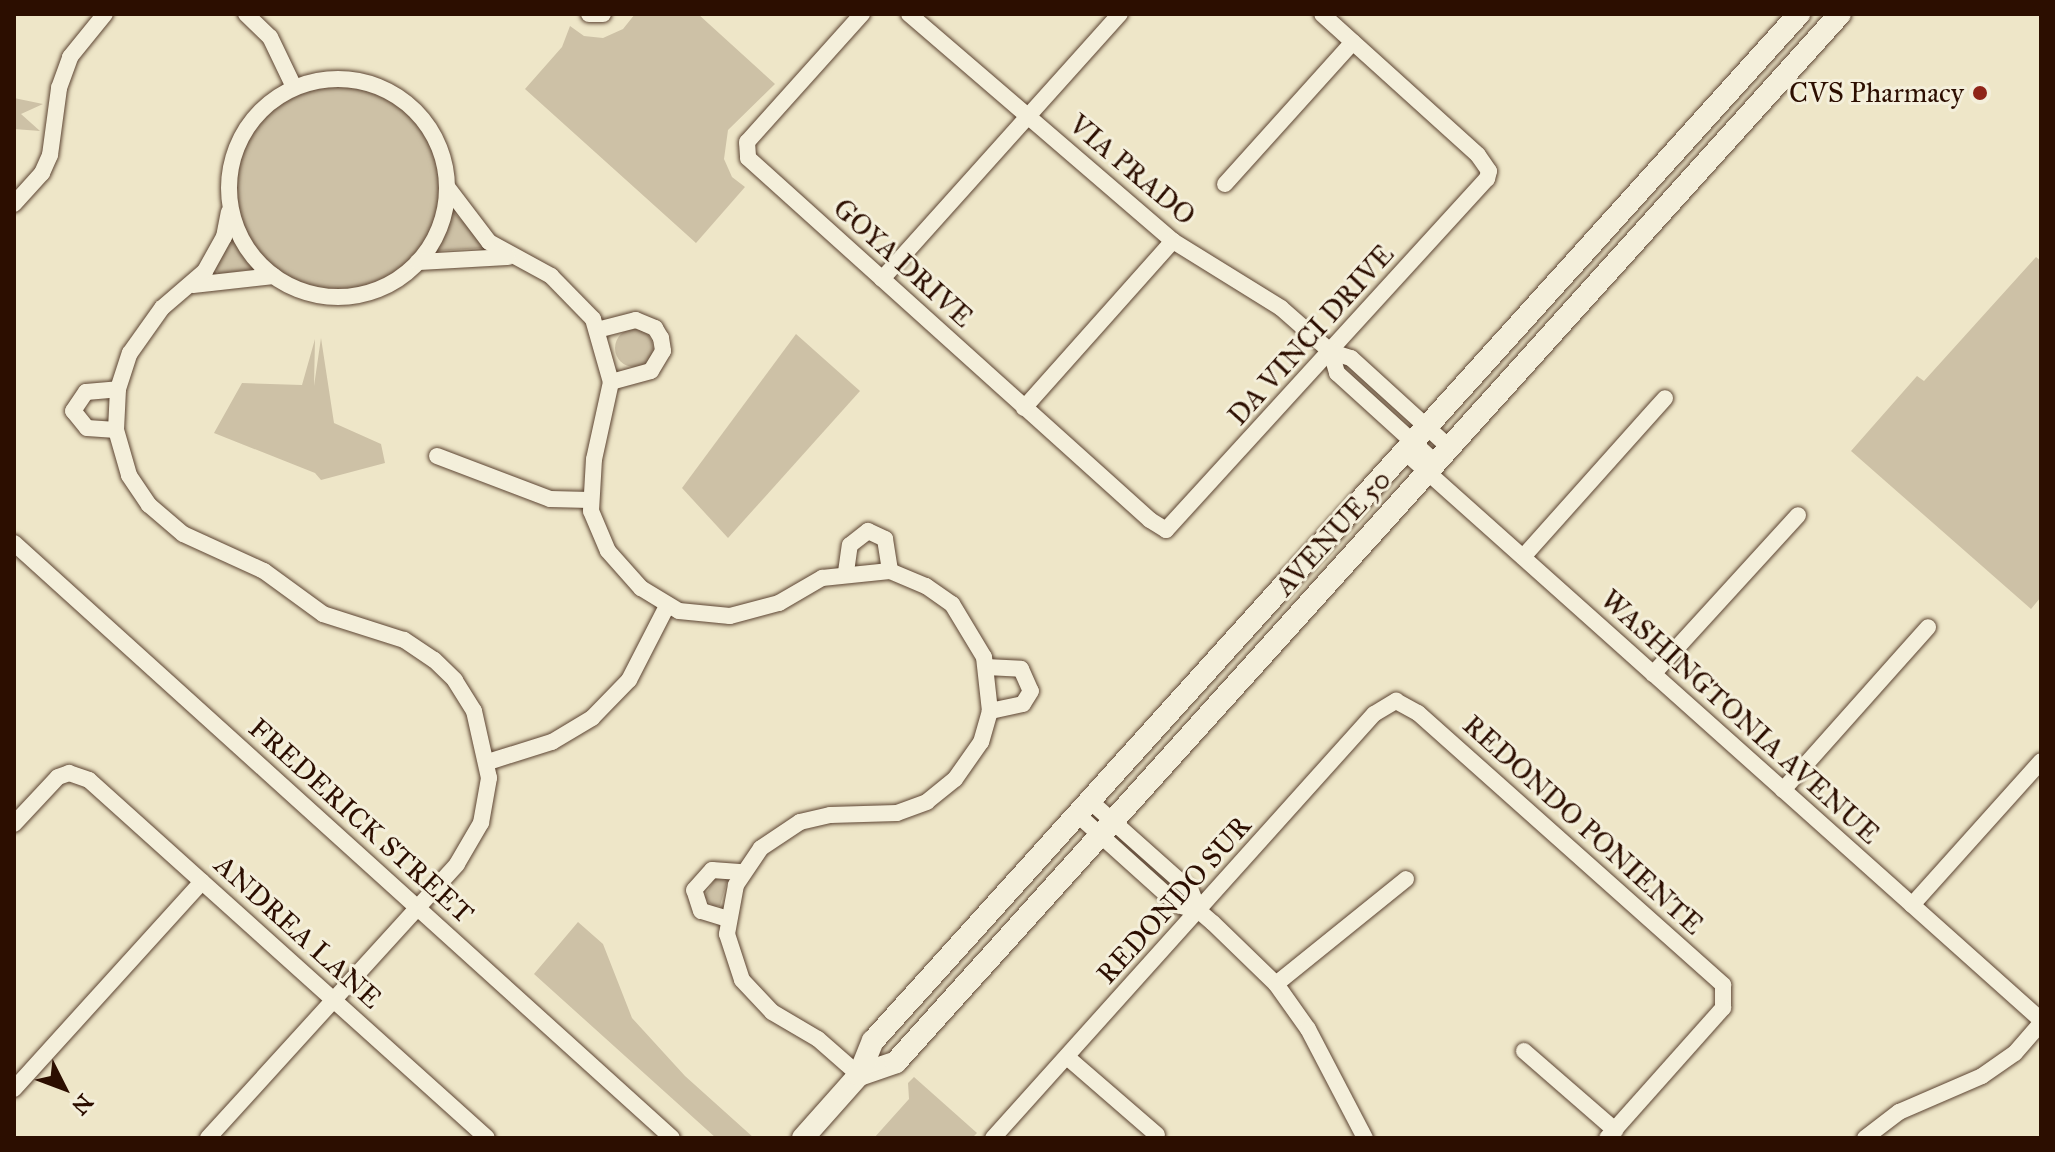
<!DOCTYPE html>
<style>
body{margin:0}
#map{position:relative;width:2055px;height:1152px;overflow:hidden;background:#eee6c8;font-family:"IM FELL Great Primer",serif}
div>[style]{position:absolute}
[style*='--x']{left:calc(var(--x)*1px);top:calc(var(--y)*1px);width:calc(var(--w)*1px);rotate:calc(var(--a)*1deg)}
.green>*{inset:0;background:#cdc1a6}
.round{border-radius:50%}
.roads{filter:drop-shadow(0 0 2px #5c4432) drop-shadow(0 0 2px #5c4432)}
.street>*{height:16px;margin:-8px;padding:0 8px;transform-origin:8px;border-radius:8px;background:#f4efdb}
.street>.ring{margin:-8px;padding:0;box-sizing:content-box;background:none;border:16px solid #f4efdb;border-radius:50%}
.secondary>*{height:22px;margin:-11px;padding:0 11px;transform-origin:11px;border-radius:11px;background:#f4efdb}
.dots>*{width:22px;height:22px;translate:-50% -50%;box-sizing:border-box;border:4px solid #f4efdb;border-radius:50%}
span{translate:-50% -50%;white-space:nowrap;text-align:center;line-height:1.15;-webkit-text-stroke:6px #f4efdb;paint-order:stroke}
.poi-label{font-size:28px;color:#2c0e00}
.right{translate:-100% -50%;text-align:right}
.street-label{font-size:28px;color:#2c0e00}
.frame{position:absolute;inset:0;border:16px solid #2c0e00;pointer-events:none}
.north{position:absolute;left:24px;top:1048px;width:80px;height:80px;-webkit-text-stroke:6px #f4efdb;paint-order:stroke;rotate:132deg;font-size:22px;font-weight:700;line-height:32px;text-align:center;color:#2c0e00}
.north::after{content:'';display:block;margin:auto;width:28px;height:36px;background:#2c0e00;clip-path:polygon(50% 0,100% 100%,50% 72%,0 100%)}
</style>
<div id="map">
<div class="green">
<div style="clip-path:polygon(635px 14px,698px 14px,775px 84px,728px 130px,724px 159px,732px 177px,745px 187px,696px 243px,525px 89px,562px 47px,570px 26px,584px 36px,603px 38px,623px 29px)"></div>
<div class="round" style="left:237px;top:87px;width:202px;height:202px"></div>
<div style="clip-path:polygon(14px 98px,43px 104px,21px 114px,40px 131px,14px 129px)"></div>
<div style="clip-path:polygon(451px 210px,484px 242px,483px 248px,434px 251px)"></div>
<div style="clip-path:polygon(232px 237px,254px 269px,219px 274px,214px 267px)"></div>
<div style="clip-path:polygon(2036px 257px,2041px 261px,2041px 597px,2031px 609px,1851px 451px,1917px 376px,1924px 381px)"></div>
<div class="round" style="left:615px;top:329px;width:38px;height:38px"></div>
<div style="clip-path:polygon(796px 334px,860px 391px,728px 538px,682px 488px)"></div>
<div style="clip-path:polygon(321px 338px,334px 423px,381px 444px,385px 463px,321px 480px,315px 473px,214px 433px,242px 383px,302px 385px,315px 339px,314px 386px)"></div>
<div style="clip-path:polygon(716px 877px,728px 878px,720px 906px,714px 907px,704px 897px)"></div>
<div style="clip-path:polygon(578px 922px,603px 944px,632px 1018px,685px 1076px,754px 1138px,716px 1138px,534px 974px)"></div>
<div style="clip-path:polygon(914px 1077px,977px 1133px,972px 1138px,874px 1138px,909px 1099px,908px 1083px)"></div>
</div>
<div class="roads">
<div class="street">
<div style="--x:246;--y:14;--w:33;--a:44"></div>
<div style="--x:270;--y:37;--w:53;--a:64.4"></div>
<div style="--x:589;--y:14;--w:14;--a:0"></div>
<div style="--x:862;--y:14;--w:172;--a:131.9"></div>
<div style="--x:747;--y:142;--w:16;--a:86"></div>
<div style="--x:748;--y:158;--w:541;--a:42"></div>
<div style="--x:1150;--y:520;--w:19;--a:32"></div>
<div style="--x:1166;--y:530;--w:476;--a:-47.6"></div>
<div style="--x:1487;--y:179;--w:8;--a:-76"></div>
<div style="--x:1489;--y:171;--w:19;--a:-125"></div>
<div style="--x:1478;--y:155;--w:210;--a:-137.9"></div>
<div style="--x:909;--y:14;--w:348;--a:40.7"></div>
<div style="--x:1173;--y:241;--w:127;--a:31.8"></div>
<div style="--x:1281;--y:308;--w:67;--a:41.3"></div>
<div style="--x:1331;--y:352;--w:21;--a:17"></div>
<div style="--x:1351;--y:358;--w:134;--a:42.3"></div>
<div class="ring" style="left:229px;top:79px;width:202px;height:202px"></div>
<div style="--x:1225;--y:184;--w:191;--a:-48"></div>
<div style="--x:448;--y:188;--w:68;--a:52.8"></div>
<div style="--x:489;--y:242;--w:71;--a:28.7"></div>
<div style="--x:551;--y:276;--w:60;--a:45.7"></div>
<div style="--x:593;--y:319;--w:66;--a:74.1"></div>
<div style="--x:611;--y:382;--w:79;--a:102.4"></div>
<div style="--x:594;--y:459;--w:52;--a:93.3"></div>
<div style="--x:591;--y:511;--w:43;--a:67"></div>
<div style="--x:608;--y:551;--w:50;--a:48.3"></div>
<div style="--x:641;--y:588;--w:44;--a:31.2"></div>
<div style="--x:679;--y:611;--w:51;--a:5.6"></div>
<div style="--x:730;--y:616;--w:51;--a:-14.9"></div>
<div style="--x:779;--y:603;--w:50;--a:-30.2"></div>
<div style="--x:822;--y:578;--w:68;--a:-5.9"></div>
<div style="--x:890;--y:571;--w:39;--a:23"></div>
<div style="--x:926;--y:586;--w:32;--a:35"></div>
<div style="--x:952;--y:604;--w:62;--a:58.9"></div>
<div style="--x:984;--y:657;--w:54;--a:83.7"></div>
<div style="--x:990;--y:711;--w:32;--a:106"></div>
<div style="--x:981;--y:742;--w:45;--a:125.1"></div>
<div style="--x:955;--y:779;--w:36;--a:141"></div>
<div style="--x:927;--y:802;--w:32;--a:160"></div>
<div style="--x:897;--y:813;--w:67;--a:178.3"></div>
<div style="--x:830;--y:815;--w:31;--a:167"></div>
<div style="--x:800;--y:822;--w:47;--a:146.3"></div>
<div style="--x:761;--y:848;--w:45;--a:124"></div>
<div style="--x:736;--y:885;--w:50;--a:100.4"></div>
<div style="--x:727;--y:934;--w:48;--a:71.9"></div>
<div style="--x:742;--y:980;--w:44;--a:46.8"></div>
<div style="--x:772;--y:1012;--w:53;--a:30.4"></div>
<div style="--x:818;--y:1039;--w:55;--a:41.3"></div>
<div style="--x:14;--y:204;--w:42;--a:-47.9"></div>
<div style="--x:42;--y:173;--w:20;--a:-66"></div>
<div style="--x:50;--y:155;--w:68;--a:-82.3"></div>
<div style="--x:59;--y:88;--w:33;--a:-70"></div>
<div style="--x:70;--y:57;--w:55;--a:-50.9"></div>
<div style="--x:418;--y:262;--w:90;--a:-3.2"></div>
<div style="--x:882;--y:279;--w:356;--a:-48.1"></div>
<div style="--x:193;--y:285;--w:81;--a:-6.4"></div>
<div style="--x:597;--y:330;--w:40;--a:-14.4"></div>
<div style="--x:636;--y:320;--w:21;--a:23"></div>
<div style="--x:655;--y:328;--w:12;--a:59"></div>
<div style="--x:661;--y:338;--w:13;--a:81"></div>
<div style="--x:663;--y:351;--w:23;--a:121"></div>
<div style="--x:651;--y:371;--w:41;--a:164.6"></div>
<div style="--x:1331;--y:352;--w:22;--a:74"></div>
<div style="--x:1337;--y:373;--w:134;--a:42.3"></div>
<div style="--x:1024;--y:408;--w:224;--a:-48.3"></div>
<div style="--x:116;--y:430;--w:29;--a:-176"></div>
<div style="--x:87;--y:428;--w:22;--a:-129"></div>
<div style="--x:73;--y:411;--w:23;--a:-56"></div>
<div style="--x:86;--y:392;--w:32;--a:-5"></div>
<div style="--x:1405;--y:452;--w:853;--a:41.77"></div>
<div style="--x:437;--y:456;--w:121;--a:20.8"></div>
<div style="--x:550;--y:499;--w:40;--a:1.4"></div>
<div style="--x:14;--y:543;--w:887;--a:42.12"></div>
<div style="--x:1523;--y:557;--w:213;--a:-48.2"></div>
<div style="--x:846;--y:572;--w:27;--a:-82"></div>
<div style="--x:850;--y:545;--w:23;--a:-38"></div>
<div style="--x:868;--y:531;--w:19;--a:25"></div>
<div style="--x:885;--y:539;--w:32;--a:81"></div>
<div style="--x:986;--y:667;--w:35;--a:3"></div>
<div style="--x:1021;--y:669;--w:24;--a:66"></div>
<div style="--x:1031;--y:691;--w:15;--a:122"></div>
<div style="--x:1023;--y:704;--w:34;--a:168"></div>
<div style="--x:1653;--y:674;--w:215;--a:-47.6"></div>
<div style="--x:488;--y:762;--w:67;--a:-17.4"></div>
<div style="--x:552;--y:742;--w:47;--a:-31"></div>
<div style="--x:592;--y:718;--w:53;--a:-45.8"></div>
<div style="--x:629;--y:680;--w:83;--a:-62.8"></div>
<div style="--x:1783;--y:790;--w:218;--a:-48.3"></div>
<div style="--x:1090;--y:801;--w:135;--a:41.7"></div>
<div style="--x:1191;--y:891;--w:22;--a:68"></div>
<div style="--x:1078;--y:815;--w:135;--a:42"></div>
<div style="--x:1178;--y:905;--w:22;--a:16"></div>
<div style="--x:1199;--y:911;--w:18;--a:41"></div>
<div style="--x:1213;--y:923;--w:88;--a:44.1"></div>
<div style="--x:1276;--y:984;--w:55;--a:54.6"></div>
<div style="--x:1308;--y:1029;--w:123;--a:62.4"></div>
<div style="--x:14;--y:824;--w:64;--a:-46.9"></div>
<div style="--x:58;--y:777;--w:12;--a:-20"></div>
<div style="--x:69;--y:773;--w:21;--a:19"></div>
<div style="--x:89;--y:780;--w:535;--a:41.97"></div>
<div style="--x:1912;--y:905;--w:193;--a:-48.1"></div>
<div style="--x:728;--y:919;--w:28;--a:-163"></div>
<div style="--x:701;--y:911;--w:22;--a:-108"></div>
<div style="--x:694;--y:890;--w:27;--a:-48"></div>
<div style="--x:712;--y:870;--w:31;--a:4"></div>
<div style="--x:1276;--y:984;--w:167;--a:-38.9"></div>
<div style="--x:1524;--y:1051;--w:121;--a:41"></div>
<div style="--x:1067;--y:1057;--w:119;--a:40.9"></div>
<div style="--x:14;--y:1089;--w:280;--a:-47.8"></div>
<div style="--x:208;--y:1138;--w:370;--a:-47.7"></div>
<div style="--x:457;--y:864;--w:48;--a:-59.7"></div>
<div style="--x:481;--y:823;--w:46;--a:-79.9"></div>
<div style="--x:489;--y:778;--w:69;--a:-102.6"></div>
<div style="--x:474;--y:711;--w:36;--a:-122"></div>
<div style="--x:455;--y:680;--w:29;--a:-136"></div>
<div style="--x:434;--y:660;--w:36;--a:-146"></div>
<div style="--x:404;--y:640;--w:85;--a:-162.2"></div>
<div style="--x:323;--y:614;--w:73;--a:-143.9"></div>
<div style="--x:264;--y:571;--w:89;--a:-155.4"></div>
<div style="--x:183;--y:534;--w:45;--a:-139.5"></div>
<div style="--x:149;--y:505;--w:36;--a:-124"></div>
<div style="--x:129;--y:475;--w:47;--a:-106.1"></div>
<div style="--x:116;--y:430;--w:41;--a:-87.2"></div>
<div style="--x:118;--y:389;--w:38;--a:-72"></div>
<div style="--x:130;--y:353;--w:55;--a:-54.6"></div>
<div style="--x:162;--y:308;--w:57;--a:-40.7"></div>
<div style="--x:205;--y:271;--w:39;--a:-61"></div>
<div style="--x:224;--y:237;--w:25;--a:-79"></div>
<div style="--x:993;--y:1138;--w:570;--a:-48.06"></div>
<div style="--x:1374;--y:714;--w:26;--a:-31"></div>
<div style="--x:1396;--y:701;--w:25;--a:29"></div>
<div style="--x:1418;--y:713;--w:409;--a:41.7"></div>
<div style="--x:1723;--y:985;--w:23;--a:90"></div>
<div style="--x:1723;--y:1008;--w:174;--a:131.7"></div>
<div style="--x:1865;--y:1138;--w:43;--a:-37.4"></div>
<div style="--x:1899;--y:1112;--w:90;--a:-23.4"></div>
<div style="--x:1982;--y:1076;--w:40;--a:-34.9"></div>
<div style="--x:2015;--y:1053;--w:40;--a:-49"></div>
</div>
<div class="secondary">
<div style="--x:859;--y:1075;--w:39;--a:-19"></div>
<div style="--x:896;--y:1062;--w:1410;--a:-47.99"></div>
<div style="--x:803;--y:1138;--w:84;--a:-48.4"></div>
<div style="--x:859;--y:1075;--w:37;--a:-68"></div>
<div style="--x:873;--y:1041;--w:1383;--a:-47.96"></div>
</div>
</div>
<div class="dots">
<div style="left:1980px;top:93px;background:#8f2418"></div>
</div>
<div class="poi-label">
<span class="right" style="left:1964px;top:93px">CVS Pharmacy</span>
</div>
<div class="street-label">
<span style="left:1132px;top:170px;rotate:40deg">VIA PRADO</span>
<span style="left:903px;top:263px;rotate:42deg">GOYA DRIVE</span>
<span style="left:1311px;top:335px;rotate:-48deg">DA VINCI DRIVE</span>
<span style="left:1333px;top:533px;rotate:-48deg">AVENUE 50</span>
<span style="left:1740px;top:717px;rotate:42deg">WASHINGTONIA AVENUE</span>
<span style="left:361px;top:821px;rotate:42deg">FREDERICK STREET</span>
<span style="left:1583px;top:825px;rotate:42deg">REDONDO PONIENTE</span>
<span style="left:1174px;top:900px;rotate:-48deg">REDONDO SUR</span>
<span style="left:298px;top:932px;rotate:42deg">ANDREA LANE</span>
</div>
<div class="frame"></div>
<div class="north">N</div>
</div>
